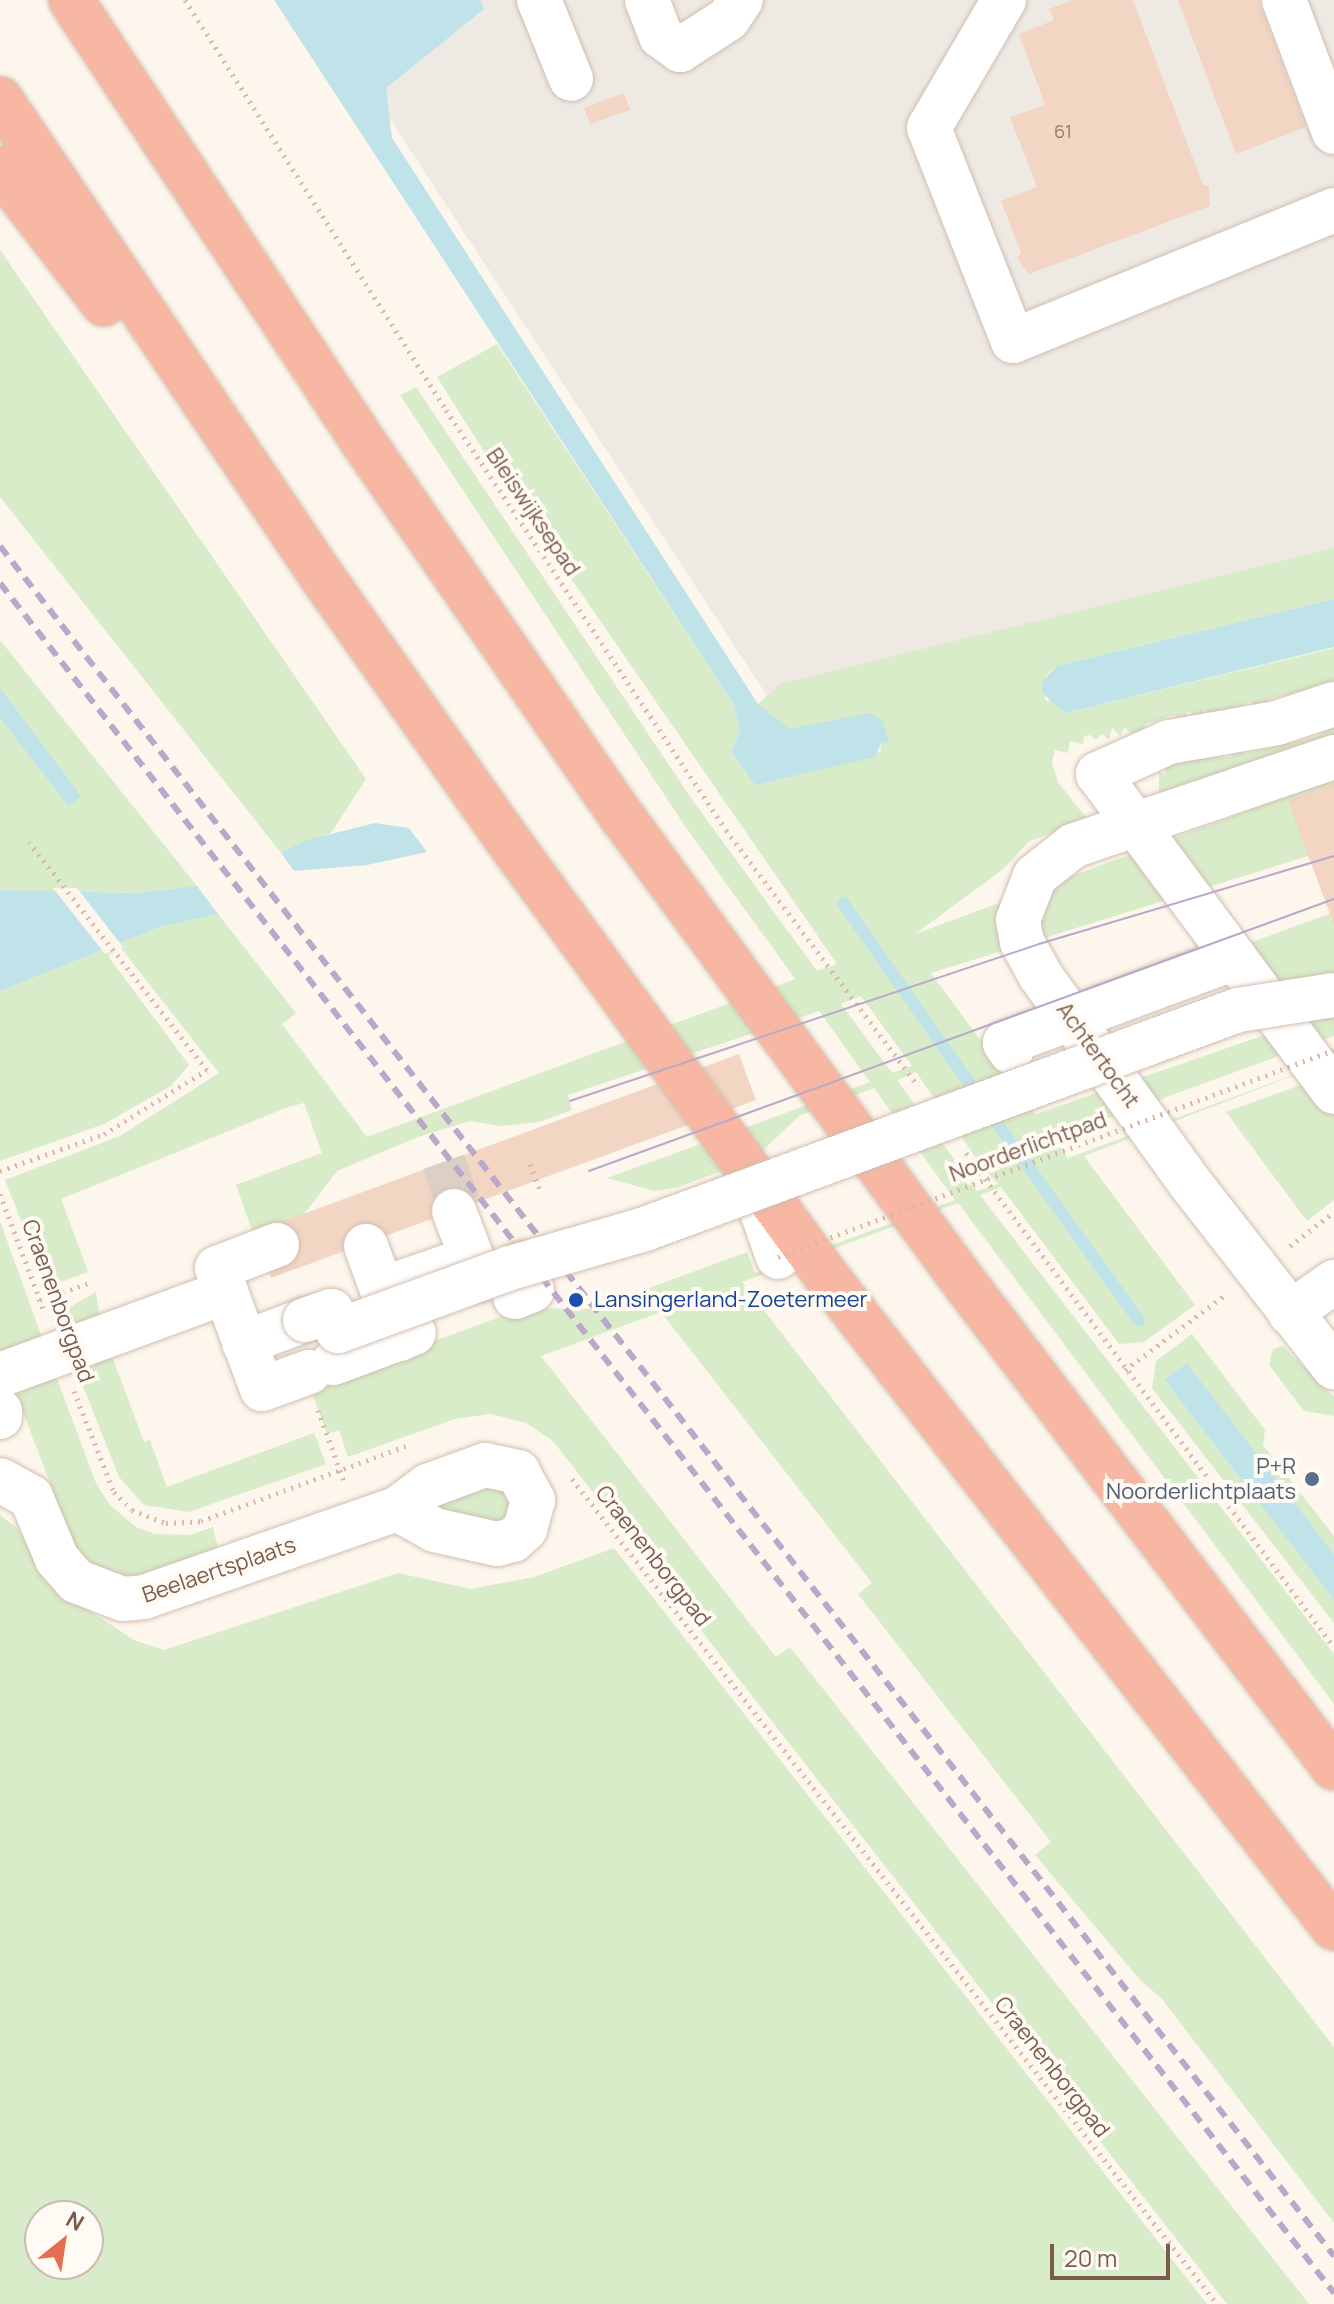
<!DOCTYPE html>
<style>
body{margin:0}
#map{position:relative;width:1334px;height:2304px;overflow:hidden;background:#fdf6ec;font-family:Manrope,sans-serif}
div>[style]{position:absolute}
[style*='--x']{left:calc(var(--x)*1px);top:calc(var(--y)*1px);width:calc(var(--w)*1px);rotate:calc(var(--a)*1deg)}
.industrial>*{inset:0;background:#efe9e4}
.green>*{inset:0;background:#d8ecc9}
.water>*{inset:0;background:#bfe3e8}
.pier>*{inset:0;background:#fdf6ec}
.stream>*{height:12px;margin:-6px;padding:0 6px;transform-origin:6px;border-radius:6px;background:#bfe3e8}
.building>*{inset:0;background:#f3d5c3}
.minor-tunnel>*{height:44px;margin-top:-22px;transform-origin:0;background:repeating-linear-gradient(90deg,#dcd0c4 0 44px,transparent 0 66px)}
.path>*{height:5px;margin-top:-2.5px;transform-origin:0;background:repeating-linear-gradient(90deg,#d9b8a5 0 2px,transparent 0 8px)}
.roads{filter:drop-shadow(0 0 2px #d1beb0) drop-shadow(0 0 2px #d1beb0)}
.minor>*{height:44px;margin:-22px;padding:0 22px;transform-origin:22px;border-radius:22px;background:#fff}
.highway>*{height:44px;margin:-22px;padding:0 22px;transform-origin:22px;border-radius:22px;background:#f7b7a3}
.tram>*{height:2px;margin:-1px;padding:0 1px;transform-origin:1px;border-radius:1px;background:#b9a8c9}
.rail>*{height:6px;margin-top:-3px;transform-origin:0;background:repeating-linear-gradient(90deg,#b9a8c9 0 12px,transparent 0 20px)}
.path-bridge>*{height:5px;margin-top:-2.5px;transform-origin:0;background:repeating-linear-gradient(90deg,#d9b8a5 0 2px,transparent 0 8px)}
.bridges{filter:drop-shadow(0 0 2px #d1beb0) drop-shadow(0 0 2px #d1beb0)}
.minor-bridge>*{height:44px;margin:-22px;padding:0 22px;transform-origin:22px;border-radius:22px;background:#fff}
.dots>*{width:22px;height:22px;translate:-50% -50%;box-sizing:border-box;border:4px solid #fffaf3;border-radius:50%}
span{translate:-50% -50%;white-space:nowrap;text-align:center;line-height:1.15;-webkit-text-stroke:8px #fffaf3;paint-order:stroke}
.number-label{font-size:18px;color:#987a6a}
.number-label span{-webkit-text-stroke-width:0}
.street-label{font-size:22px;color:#7a5c4d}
.transit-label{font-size:22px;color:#164399}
.left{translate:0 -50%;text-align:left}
.service-label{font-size:22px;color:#4e5e75}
.right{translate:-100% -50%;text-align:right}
.north{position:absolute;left:24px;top:2200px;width:80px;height:80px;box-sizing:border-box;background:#fffaf3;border:2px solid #cabbb1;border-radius:50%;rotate:30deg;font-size:22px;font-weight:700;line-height:32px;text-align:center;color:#7a5c4d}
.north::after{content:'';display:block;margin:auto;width:28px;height:36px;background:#e76f51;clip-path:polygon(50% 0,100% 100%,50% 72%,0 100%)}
.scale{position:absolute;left:1050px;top:2244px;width:120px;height:36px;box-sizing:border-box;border:4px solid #7a5c4d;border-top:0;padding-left:10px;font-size:24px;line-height:28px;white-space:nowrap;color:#7a5c4d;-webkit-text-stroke:6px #fffaf3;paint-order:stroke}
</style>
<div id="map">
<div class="industrial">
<div style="clip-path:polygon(312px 0,1334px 0,1334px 579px,783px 720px)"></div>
</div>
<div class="green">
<div style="clip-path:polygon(0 250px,366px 779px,331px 833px,281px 853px,0 497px)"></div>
<div style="clip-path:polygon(evenodd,497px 344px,733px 703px,740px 731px,731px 751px,755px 785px,880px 752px,882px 742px,810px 726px,789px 729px,772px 720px,758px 704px,780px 684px,1334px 548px,1334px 599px,1057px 666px,1049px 673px,1041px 684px,1046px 701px,1052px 700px,1065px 713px,1334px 648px,1334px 685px,1272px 698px,1256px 707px,1250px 701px,1230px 712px,1209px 715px,1204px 709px,1202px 717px,1187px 711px,1185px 719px,1173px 715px,1145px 724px,1144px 732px,1133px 736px,1125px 727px,1120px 736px,1112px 727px,1109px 740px,1102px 734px,1095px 740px,1090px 735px,1084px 736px,1083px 744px,1070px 741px,1068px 753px,1055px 750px,1052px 763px,1058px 782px,1087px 819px,1030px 841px,1002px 870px,915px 934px,1334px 779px,1334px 848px,931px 973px,981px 1041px,1334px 912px,1334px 980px,1308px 989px,1229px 970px,1099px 1032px,999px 1065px,1036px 1114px,1334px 1011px,1334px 1036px,1054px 1138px,1068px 1158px,1334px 1060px,1084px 1156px,1195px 1305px,1144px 1342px,1119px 1344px,1001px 1187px,980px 1195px,1334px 1654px,1334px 1704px,958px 1203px,742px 1282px,1334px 2047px,1334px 2223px,1162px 1999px,1140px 1980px,1035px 1855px,1051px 1842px,858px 1594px,872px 1583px,661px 1312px,541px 1356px,776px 1657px,790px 1647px,1309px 2304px,1227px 2304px,553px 1441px,526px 1423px,490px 1414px,455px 1419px,348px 1457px,339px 1430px,327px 1434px,308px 1382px,339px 1376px,524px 1308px,592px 1309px,747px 1252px,755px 1273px,955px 1200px,874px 1088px,799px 1116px,754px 1159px,676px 1188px,654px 1191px,607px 1178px,870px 1082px,819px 1011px,568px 1095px,572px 1110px,539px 1122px,501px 1126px,470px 1121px,418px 1137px,337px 1171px,302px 1217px,255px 1239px,236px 1185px,322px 1153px,304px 1103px,288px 1107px,61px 1199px,88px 1272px,58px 1283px,44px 1278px,5px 1180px,120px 1136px,219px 1073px,120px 947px,108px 956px,189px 1065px,171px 1086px,104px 1124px,0 1161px,0 991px,160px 927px,218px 914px,296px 1013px,282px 1024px,367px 1137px,795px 979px,685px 826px,400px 395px,416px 387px,691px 798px,817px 971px,837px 964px,492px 464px,437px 377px,497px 344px,861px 996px,912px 1066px,892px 1073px,841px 1004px,861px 996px,497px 344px,916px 1072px,981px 1165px,998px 1184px,977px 1191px,897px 1080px,916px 1072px)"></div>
<div style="clip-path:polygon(0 640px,197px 886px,134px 893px,0 890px,0 718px,68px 806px,80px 796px,0 691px)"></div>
<div style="clip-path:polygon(1334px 723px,1334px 737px,1159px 794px,1159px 772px,1165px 774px,1165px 767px,1176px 760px,1230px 757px,1242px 749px,1244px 754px,1319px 736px)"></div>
<div style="clip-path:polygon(1311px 1081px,1334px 1112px,1334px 1200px,1307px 1221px,1226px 1112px)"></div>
<div style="clip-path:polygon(0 1221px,45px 1346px,4px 1361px,0 1350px)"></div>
<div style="clip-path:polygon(96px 1292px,101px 1326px,65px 1339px,58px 1314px)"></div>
<div style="clip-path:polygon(1192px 1334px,1265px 1430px,1263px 1445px,1334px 1536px,1334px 1554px,1187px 1363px,1164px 1379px,1334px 1600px,1334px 1623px,1152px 1388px,1156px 1361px)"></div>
<div style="clip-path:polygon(1283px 1346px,1334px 1397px,1334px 1416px,1304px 1411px,1269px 1365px,1273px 1349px)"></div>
<div style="clip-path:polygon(109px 1348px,144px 1442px,150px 1440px,167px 1487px,314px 1433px,326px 1464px,189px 1512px,144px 1505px,119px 1477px,73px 1361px)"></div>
<div style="clip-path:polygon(53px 1368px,96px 1483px,109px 1504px,136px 1527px,155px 1534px,190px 1535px,213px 1527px,218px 1549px,134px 1578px,105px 1575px,77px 1554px,12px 1383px)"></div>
<div style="clip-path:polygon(488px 1482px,511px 1489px,509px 1524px,441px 1515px,436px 1502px)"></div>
<div style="clip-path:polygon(evenodd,0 1515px,18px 1529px,46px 1582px,70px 1604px,84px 1607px,134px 1640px,164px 1650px,398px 1573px,471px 1589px,534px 1577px,614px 1548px,1207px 2304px,0 2304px,0 1515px,40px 2216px,88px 2216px,88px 2264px,40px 2264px,40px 2216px)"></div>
</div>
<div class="water">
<div style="clip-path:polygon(274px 0,480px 0,484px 9px,386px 88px,392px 138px,758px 704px,789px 729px,870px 713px,883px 721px,889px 742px,882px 742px,875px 757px,755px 785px,731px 751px,740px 731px,733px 703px)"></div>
<div style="clip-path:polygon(1334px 599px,1334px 647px,1065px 713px,1043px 694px,1041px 683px,1057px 666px)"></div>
<div style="clip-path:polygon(0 688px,81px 796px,68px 806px,0 718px)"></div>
<div style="clip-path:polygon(375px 823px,409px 828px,427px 852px,367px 865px,294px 871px,281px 853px,307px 840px)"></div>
<div style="clip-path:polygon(197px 886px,218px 914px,160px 927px,0 991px,0 890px,134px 893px)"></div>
<div style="clip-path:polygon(1187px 1363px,1334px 1554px,1334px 1600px,1164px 1379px)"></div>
</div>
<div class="pier">
<div style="clip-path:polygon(53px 888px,77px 888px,123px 947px,105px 954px)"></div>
</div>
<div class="stream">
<div style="--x:843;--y:903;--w:237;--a:55"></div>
<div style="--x:989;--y:1112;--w:257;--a:54.3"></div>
</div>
<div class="building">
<div style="clip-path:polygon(1073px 0,1133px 0,1203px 185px,1209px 186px,1210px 206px,1029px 274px,1017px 258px,1021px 253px,1001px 201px,1037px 187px,1010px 117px,1045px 105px,1019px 34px,1054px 20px,1049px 9px)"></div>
<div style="clip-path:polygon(1178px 0,1258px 0,1306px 127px,1236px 154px)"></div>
<div style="clip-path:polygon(624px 93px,630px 110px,590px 124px,584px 108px)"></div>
<div style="clip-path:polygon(1334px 784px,1334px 925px,1288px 801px)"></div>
<div style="clip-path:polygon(739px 1054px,756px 1100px,271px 1278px,254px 1232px)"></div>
</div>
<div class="minor-tunnel">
<div style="--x:430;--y:1190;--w:51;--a:-19.5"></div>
</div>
<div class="path">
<div style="--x:185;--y:0;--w:486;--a:57.5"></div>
<div style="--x:446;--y:410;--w:505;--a:56.31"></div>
<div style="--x:726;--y:830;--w:320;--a:53.1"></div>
<div style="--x:966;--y:1153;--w:616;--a:53.32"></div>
<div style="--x:530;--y:1164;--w:26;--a:69"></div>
<div style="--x:0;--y:1171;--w:110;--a:-19.6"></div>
<div style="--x:104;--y:1134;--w:121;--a:-31.9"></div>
<div style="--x:207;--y:1070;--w:289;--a:-128"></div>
<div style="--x:0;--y:1194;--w:128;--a:69.4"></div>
<div style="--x:1290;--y:1246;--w:56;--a:-37.7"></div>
<div style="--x:40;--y:1300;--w:55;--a:-19.1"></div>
<div style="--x:1125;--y:1370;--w:125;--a:-36.9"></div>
<div style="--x:74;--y:1391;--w:109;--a:68.4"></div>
<div style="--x:114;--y:1492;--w:25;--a:45"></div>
<div style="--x:132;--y:1510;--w:36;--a:21"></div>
<div style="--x:166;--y:1523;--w:35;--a:-3"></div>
<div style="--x:201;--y:1521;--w:224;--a:-20.1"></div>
<div style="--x:318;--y:1410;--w:79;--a:70"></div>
<div style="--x:572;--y:1479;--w:1047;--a:51.98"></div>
</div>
<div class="roads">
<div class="minor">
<div style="--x:539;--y:0;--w:85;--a:67.9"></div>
<div style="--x:647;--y:0;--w:39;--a:69"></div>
<div style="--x:661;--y:36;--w:24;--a:36"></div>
<div style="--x:680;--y:50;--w:57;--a:-32.9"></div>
<div style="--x:728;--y:19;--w:23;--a:-56"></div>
<div style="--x:1004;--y:0;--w:148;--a:120.4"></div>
<div style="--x:929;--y:128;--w:229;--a:68.5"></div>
<div style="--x:1013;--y:341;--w:347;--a:-22.2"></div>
<div style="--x:1284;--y:0;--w:141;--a:69.3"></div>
<div style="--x:1334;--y:704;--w:60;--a:161.6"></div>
<div style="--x:1277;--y:723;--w:110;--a:170"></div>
<div style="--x:1169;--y:742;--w:78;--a:155.7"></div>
<div style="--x:1098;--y:774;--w:396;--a:53.4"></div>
<div style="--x:1334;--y:757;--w:276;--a:161.2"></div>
<div style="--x:1073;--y:846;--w:48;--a:141.7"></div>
<div style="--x:1035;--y:876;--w:47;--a:111.1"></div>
<div style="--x:1018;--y:920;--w:22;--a:80"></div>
<div style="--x:1022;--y:942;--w:38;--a:61"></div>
<div style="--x:1040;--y:975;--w:256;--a:54.2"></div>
<div style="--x:1190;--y:1183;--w:234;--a:52"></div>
<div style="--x:1011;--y:1052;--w:11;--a:-124"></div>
<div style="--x:1005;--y:1043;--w:245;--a:-20.3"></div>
<div style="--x:754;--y:1189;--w:72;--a:70.6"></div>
<div style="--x:454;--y:1211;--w:73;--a:69.1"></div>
<div style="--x:277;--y:1245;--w:64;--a:159"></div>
<div style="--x:217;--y:1268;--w:129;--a:69.6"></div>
<div style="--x:262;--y:1389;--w:50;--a:-19.9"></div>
<div style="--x:366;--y:1246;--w:99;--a:69.9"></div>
<div style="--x:382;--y:1289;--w:89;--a:-19"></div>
<div style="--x:515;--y:1297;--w:18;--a:-22"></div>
<div style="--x:532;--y:1290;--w:28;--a:-111"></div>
<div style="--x:1290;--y:1313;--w:54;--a:-35.2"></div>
<div style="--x:244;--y:1343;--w:65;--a:-20.7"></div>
<div style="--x:333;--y:1363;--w:86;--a:-20.3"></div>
<div style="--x:0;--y:1375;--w:241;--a:-20.2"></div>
<div style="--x:0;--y:1411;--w:6;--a:90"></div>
<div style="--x:0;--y:1480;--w:35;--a:29"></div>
<div style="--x:31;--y:1497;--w:67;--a:67.2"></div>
<div style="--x:57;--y:1559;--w:29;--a:49"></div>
<div style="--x:76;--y:1581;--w:50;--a:21"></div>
<div style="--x:123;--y:1599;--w:21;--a:-5"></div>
<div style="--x:144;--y:1597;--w:268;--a:-19.2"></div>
<div style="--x:397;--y:1509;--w:39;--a:-37"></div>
<div style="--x:428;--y:1486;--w:61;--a:-20.2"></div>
<div style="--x:485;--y:1465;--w:34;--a:12"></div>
<div style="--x:518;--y:1472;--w:32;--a:62"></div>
<div style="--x:533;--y:1500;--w:30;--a:105"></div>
<div style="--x:525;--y:1529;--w:16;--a:137"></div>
<div style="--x:513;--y:1540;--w:16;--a:166"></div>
<div style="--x:497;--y:1544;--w:64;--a:-167.3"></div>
<div style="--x:435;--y:1530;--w:43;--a:-151.1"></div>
</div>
<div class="highway">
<div style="--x:71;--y:0;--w:531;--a:56.52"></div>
<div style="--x:364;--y:443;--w:456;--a:55.4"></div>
<div style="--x:623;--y:818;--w:569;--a:53.71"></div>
<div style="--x:960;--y:1277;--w:617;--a:52.7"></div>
<div style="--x:0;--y:99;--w:581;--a:56.01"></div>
<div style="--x:325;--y:581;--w:329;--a:54.8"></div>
<div style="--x:515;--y:850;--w:529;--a:53.85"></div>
<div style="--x:827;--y:1277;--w:825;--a:52.09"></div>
<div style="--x:0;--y:169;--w:170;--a:52.4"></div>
</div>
</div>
<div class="tram">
<div style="--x:570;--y:1101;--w:495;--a:-18.5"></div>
<div style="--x:1039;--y:944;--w:308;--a:-16.6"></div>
<div style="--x:589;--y:1171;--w:793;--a:-20.06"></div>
</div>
<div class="rail">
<div style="--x:0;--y:546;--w:2169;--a:52.04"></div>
<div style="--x:0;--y:583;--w:2169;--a:52.04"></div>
</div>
<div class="path-bridge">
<div style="--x:778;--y:1257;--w:593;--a:-20.42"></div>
</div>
<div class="bridges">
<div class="minor-bridge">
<div style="--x:305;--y:1320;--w:28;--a:-19"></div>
<div style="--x:331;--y:1311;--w:21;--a:71"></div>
<div style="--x:338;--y:1331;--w:183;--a:-20.1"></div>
<div style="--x:510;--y:1268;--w:141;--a:-16.1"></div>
<div style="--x:645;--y:1229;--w:632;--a:-20.27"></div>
<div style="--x:1238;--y:1010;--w:97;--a:-8.9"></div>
</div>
</div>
<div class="dots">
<div style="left:576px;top:1300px;background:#1a4fb4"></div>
<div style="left:1312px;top:1479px;background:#5c6f8a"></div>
</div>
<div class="number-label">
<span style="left:1063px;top:131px">61</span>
</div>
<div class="street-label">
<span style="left:533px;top:512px;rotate:56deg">Bleiswijksepad</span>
<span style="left:1098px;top:1055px;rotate:54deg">Achtertocht</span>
<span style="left:1028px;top:1147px;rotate:-20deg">Noorderlichtpad</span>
<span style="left:58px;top:1301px;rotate:70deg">Craenenborgpad</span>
<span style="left:653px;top:1556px;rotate:52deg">Craenenborgpad</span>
<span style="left:219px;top:1570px;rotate:-19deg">Beelaertsplaats</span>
<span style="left:1052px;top:2067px;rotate:52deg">Craenenborgpad</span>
</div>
<div class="transit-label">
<span class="left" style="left:594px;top:1300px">Lansingerland-Zoetermeer</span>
</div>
<div class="service-label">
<span class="right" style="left:1296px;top:1479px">P+R<br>Noorderlichtplaats</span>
</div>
<div class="north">N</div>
<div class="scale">20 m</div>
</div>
